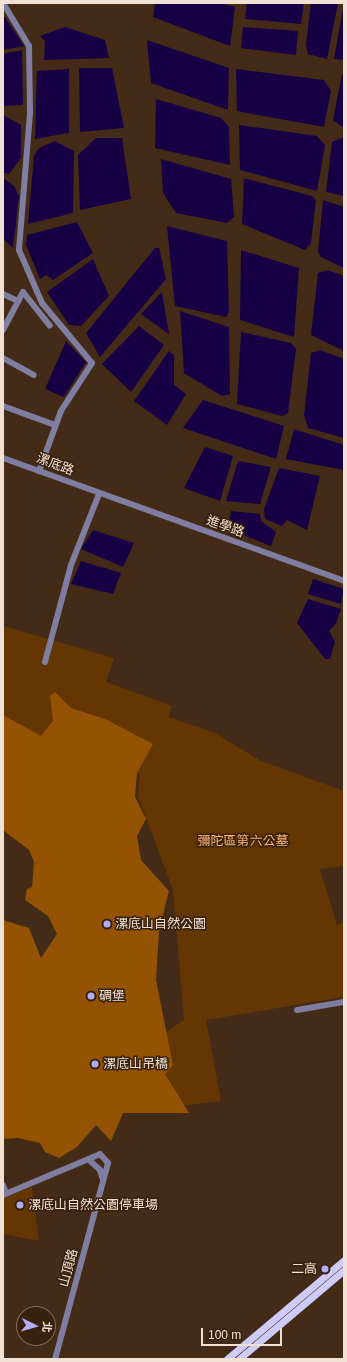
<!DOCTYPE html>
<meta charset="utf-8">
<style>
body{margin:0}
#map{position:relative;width:347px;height:1362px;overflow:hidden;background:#432b17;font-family:Helvetica,"Noto Sans TC",sans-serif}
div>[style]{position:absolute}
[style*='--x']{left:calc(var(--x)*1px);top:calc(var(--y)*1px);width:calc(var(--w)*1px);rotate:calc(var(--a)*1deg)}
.green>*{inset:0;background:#643602}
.forest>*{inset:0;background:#945203}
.water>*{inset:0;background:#180045}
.minor>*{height:6px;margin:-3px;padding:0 3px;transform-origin:3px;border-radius:3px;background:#7f7da0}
.major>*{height:7px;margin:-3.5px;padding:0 3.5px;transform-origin:3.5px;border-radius:3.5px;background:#cecbf7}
.dots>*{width:11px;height:11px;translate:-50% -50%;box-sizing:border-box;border:2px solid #39220d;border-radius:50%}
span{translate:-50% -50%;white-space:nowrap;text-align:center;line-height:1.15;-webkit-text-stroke:3px #39220d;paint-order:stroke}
.street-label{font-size:13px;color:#f1e1d5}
.park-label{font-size:13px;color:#fcb273}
.poi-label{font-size:13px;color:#f1e1d5}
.left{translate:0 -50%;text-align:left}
.right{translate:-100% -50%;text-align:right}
.frame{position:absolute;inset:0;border:4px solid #f1e1d5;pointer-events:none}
.north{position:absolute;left:16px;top:1306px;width:40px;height:40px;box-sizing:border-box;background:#39220d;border:1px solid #836e5d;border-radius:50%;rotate:95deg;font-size:11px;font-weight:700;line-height:16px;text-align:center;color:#f1e1d5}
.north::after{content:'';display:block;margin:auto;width:14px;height:18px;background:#b3adf9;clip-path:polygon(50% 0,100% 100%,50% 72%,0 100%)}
.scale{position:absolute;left:201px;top:1328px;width:81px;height:18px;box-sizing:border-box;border:2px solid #f1e1d5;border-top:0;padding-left:5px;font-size:12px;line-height:14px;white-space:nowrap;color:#f1e1d5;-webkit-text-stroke:3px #39220d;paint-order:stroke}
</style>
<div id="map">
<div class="green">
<div style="clip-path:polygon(3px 626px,114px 658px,106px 682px,172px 706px,169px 717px,215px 733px,261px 761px,344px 791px,344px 866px,320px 869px,337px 925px,344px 922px,344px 997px,206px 1020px,221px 1101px,171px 1107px,160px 1036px,184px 1020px,173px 890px,138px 796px,140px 773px,3px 736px)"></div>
<div style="clip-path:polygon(32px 1187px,39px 1241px,3px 1234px,3px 1198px)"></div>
</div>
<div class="forest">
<div style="clip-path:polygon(55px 692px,71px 708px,105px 719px,153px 744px,137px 773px,135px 797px,146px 819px,137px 836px,141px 860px,169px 891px,159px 931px,156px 980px,173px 1065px,165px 1074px,189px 1113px,123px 1113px,111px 1141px,96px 1125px,77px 1147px,59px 1158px,45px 1152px,40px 1143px,18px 1138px,3px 1139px,3px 920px,29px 928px,41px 958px,57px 934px,48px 916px,25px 900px,27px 889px,32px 887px,34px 862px,29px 850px,3px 830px,3px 715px,41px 736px,53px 721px,50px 696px)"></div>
</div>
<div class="water">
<div style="clip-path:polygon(155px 3px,220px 3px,235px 7px,230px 46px,153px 17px)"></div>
<div style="clip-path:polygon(247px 3px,304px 3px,301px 24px,245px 19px)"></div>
<div style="clip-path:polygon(311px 3px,338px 3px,327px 59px,308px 54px,306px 44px)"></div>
<div style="clip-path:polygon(344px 3px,344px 60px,334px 59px)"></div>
<div style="clip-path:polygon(3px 17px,5px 17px,24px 46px,3px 50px)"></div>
<div style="clip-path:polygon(65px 27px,105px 40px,109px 58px,44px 60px,45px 41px,40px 36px)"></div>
<div style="clip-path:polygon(243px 27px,298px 31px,296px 55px,241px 48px)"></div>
<div style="clip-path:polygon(147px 40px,229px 68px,228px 110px,151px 83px)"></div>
<div style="clip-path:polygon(22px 50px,23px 105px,3px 106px,3px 54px)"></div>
<div style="clip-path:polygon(79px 68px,112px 68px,124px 128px,80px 132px)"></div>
<div style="clip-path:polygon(69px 69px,69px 133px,35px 139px,37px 71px)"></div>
<div style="clip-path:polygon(236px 69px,324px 80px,331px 91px,324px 127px,237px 111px)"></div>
<div style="clip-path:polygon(342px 74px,344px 74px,344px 128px,333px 120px)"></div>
<div style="clip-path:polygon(156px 99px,221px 118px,229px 127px,230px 165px,155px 148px)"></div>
<div style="clip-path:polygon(3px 115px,21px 125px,21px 158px,9px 174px,3px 173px)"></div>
<div style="clip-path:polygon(239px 125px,317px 136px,325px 145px,317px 191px,240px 170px)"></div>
<div style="clip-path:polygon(344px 137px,344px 196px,326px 192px,332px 142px)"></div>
<div style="clip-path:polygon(96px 138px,122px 138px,131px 199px,80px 210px,78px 155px)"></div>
<div style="clip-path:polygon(55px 141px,74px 151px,73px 213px,28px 224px,34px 156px,39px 148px)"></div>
<div style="clip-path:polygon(161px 159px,231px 179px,234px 217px,227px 223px,176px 213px,163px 193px)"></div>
<div style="clip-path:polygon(3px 178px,14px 186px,19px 196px,13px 248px,3px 239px)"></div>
<div style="clip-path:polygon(244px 178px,312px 196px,316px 200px,311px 243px,305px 250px,242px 224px)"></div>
<div style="clip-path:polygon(323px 200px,344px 207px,344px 268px,321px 257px,318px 252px)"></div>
<div style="clip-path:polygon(77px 222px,93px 253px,53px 280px,46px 275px,40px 279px,26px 245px,27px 235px)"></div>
<div style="clip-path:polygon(167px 226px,227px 241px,229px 312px,226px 317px,175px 306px)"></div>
<div style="clip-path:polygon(155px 248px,159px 248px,166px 279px,100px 357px,86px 333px)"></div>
<div style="clip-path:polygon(241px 250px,299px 268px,294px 337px,240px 320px)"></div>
<div style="clip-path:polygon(93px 259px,109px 296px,81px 326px,69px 325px,47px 292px)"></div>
<div style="clip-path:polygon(327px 270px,344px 276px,344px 351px,311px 335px,318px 273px)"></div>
<div style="clip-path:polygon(162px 292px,169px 334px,141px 314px)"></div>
<div style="clip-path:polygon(180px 311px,229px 327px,230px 394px,222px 396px,184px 373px)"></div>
<div style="clip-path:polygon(139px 326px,164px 345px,131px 392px,102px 364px)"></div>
<div style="clip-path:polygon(241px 332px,291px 343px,296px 349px,288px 413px,282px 416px,237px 404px)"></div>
<div style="clip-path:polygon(66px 341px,86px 362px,64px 397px,45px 389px)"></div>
<div style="clip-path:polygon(320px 350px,344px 359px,344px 438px,308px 428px,304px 415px,311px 353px)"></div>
<div style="clip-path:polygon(169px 351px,174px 355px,174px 385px,186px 394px,167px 425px,134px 401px)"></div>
<div style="clip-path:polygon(203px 400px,284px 426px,276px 459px,183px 428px)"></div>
<div style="clip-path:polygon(294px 429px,344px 445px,344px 470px,286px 459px)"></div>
<div style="clip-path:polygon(205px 447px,233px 456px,220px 501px,184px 488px)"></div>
<div style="clip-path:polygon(238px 461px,271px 467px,260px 504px,226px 501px)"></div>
<div style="clip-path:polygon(279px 468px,320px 476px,307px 530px,287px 520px,282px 526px,265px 519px,264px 509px)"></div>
<div style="clip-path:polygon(231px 511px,260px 514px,261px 521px,276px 532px,271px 546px,228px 529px)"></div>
<div style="clip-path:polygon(93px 530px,134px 543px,123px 567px,81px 549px)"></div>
<div style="clip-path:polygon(81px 561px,121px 573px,113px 594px,71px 584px)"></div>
<div style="clip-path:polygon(313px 579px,344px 589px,341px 604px,308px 594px)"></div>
<div style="clip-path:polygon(308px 599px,341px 609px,336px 623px,329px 631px,335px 642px,330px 659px,325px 659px,297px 623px)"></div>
</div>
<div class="minor">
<div style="--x:3;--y:3;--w:50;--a:58.8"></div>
<div style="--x:29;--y:46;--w:67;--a:89.1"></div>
<div style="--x:30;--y:113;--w:137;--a:94.6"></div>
<div style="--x:19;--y:250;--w:58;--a:66.5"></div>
<div style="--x:42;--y:303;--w:78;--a:50.2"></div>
<div style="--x:92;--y:363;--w:57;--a:122.9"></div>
<div style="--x:61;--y:411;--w:64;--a:110.1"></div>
<div style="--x:3;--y:294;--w:17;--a:25"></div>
<div style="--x:3;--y:330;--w:43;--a:-62.2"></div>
<div style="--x:23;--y:292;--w:43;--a:51.5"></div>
<div style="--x:3;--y:358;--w:35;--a:29"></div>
<div style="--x:3;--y:406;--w:55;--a:20.1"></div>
<div style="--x:3;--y:458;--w:363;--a:19.8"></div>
<div style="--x:45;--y:662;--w:100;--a:-75"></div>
<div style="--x:71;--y:565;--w:76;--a:-68.5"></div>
<div style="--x:297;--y:1010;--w:48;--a:-9.7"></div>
<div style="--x:89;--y:1160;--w:15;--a:42"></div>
<div style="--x:100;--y:1170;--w:10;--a:73"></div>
<div style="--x:3;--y:1185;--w:9;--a:69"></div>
<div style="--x:3;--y:1195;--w:105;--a:-22.9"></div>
<div style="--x:100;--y:1154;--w:12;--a:48"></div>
<div style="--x:108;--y:1163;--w:203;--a:105.1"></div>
</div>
<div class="major">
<div style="--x:227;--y:1359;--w:153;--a:-40.2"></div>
<div style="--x:239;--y:1359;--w:138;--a:-40.3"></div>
</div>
<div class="dots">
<div style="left:107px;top:924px;background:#b3adf9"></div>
<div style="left:91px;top:996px;background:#b3adf9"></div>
<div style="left:95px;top:1064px;background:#b3adf9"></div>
<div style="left:20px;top:1205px;background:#b3adf9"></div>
<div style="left:325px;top:1269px;background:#b3adf9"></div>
</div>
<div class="street-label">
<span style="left:55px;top:465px;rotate:21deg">漯底路</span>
<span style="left:225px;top:527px;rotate:20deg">進學路</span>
<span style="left:69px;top:1268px;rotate:-75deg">山頂路</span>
</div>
<div class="park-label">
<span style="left:243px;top:841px">彌陀區第六公墓</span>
</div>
<div class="poi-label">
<span class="left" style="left:115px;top:924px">漯底山自然公園</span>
<span class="left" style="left:99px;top:996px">碉堡</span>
<span class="left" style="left:103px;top:1064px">漯底山吊橋</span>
<span class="left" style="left:28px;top:1205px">漯底山自然公園停車場</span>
<span class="right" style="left:317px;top:1269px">二高</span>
</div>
<div class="frame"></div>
<div class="north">北</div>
<div class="scale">100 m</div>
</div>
